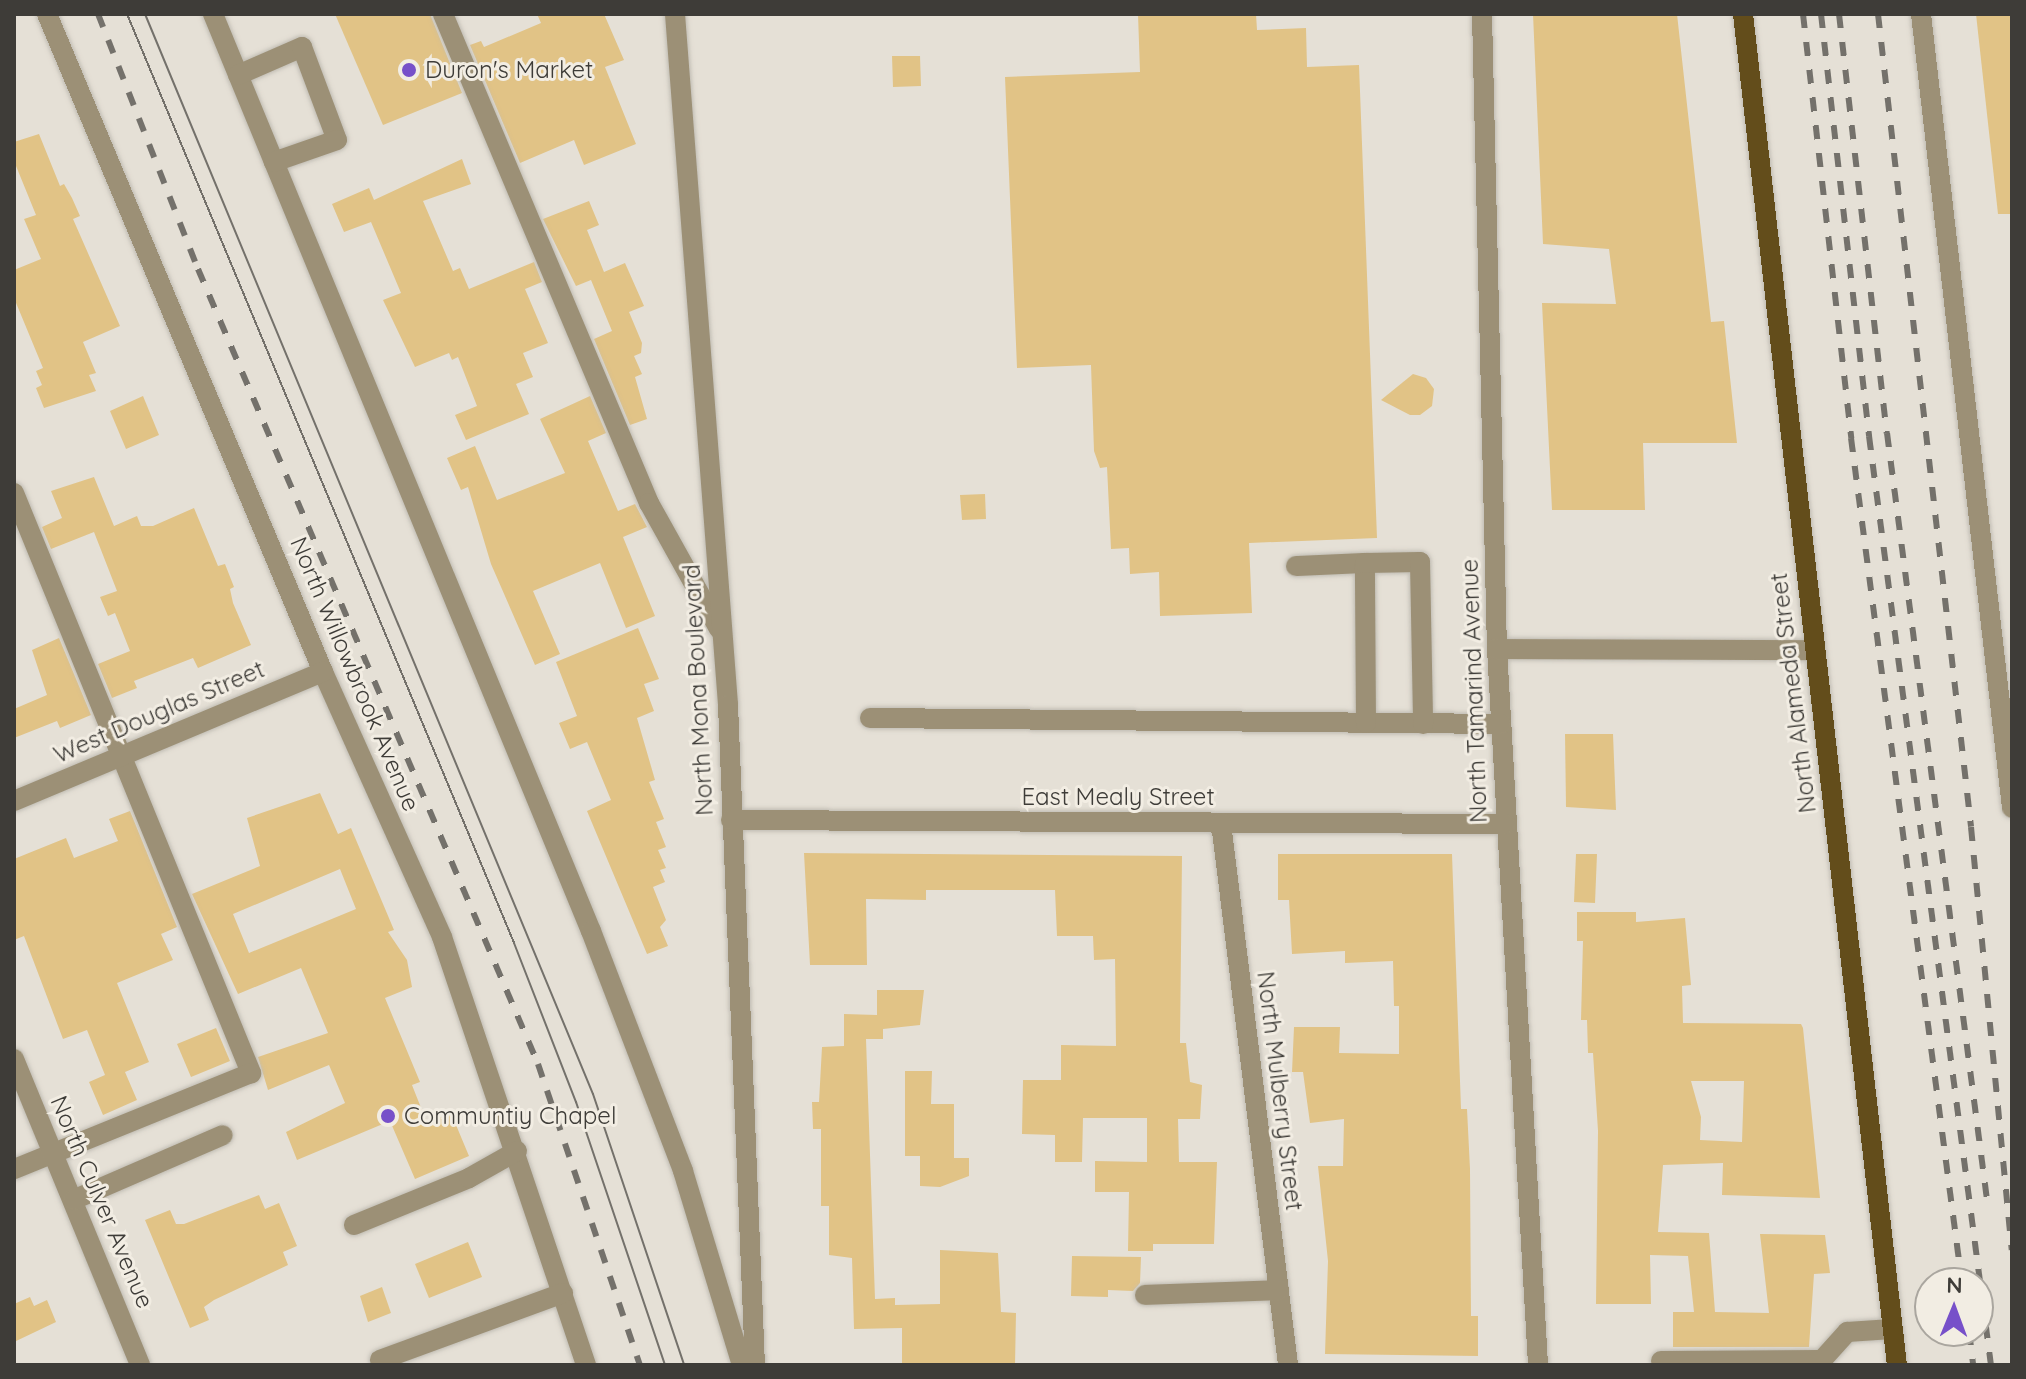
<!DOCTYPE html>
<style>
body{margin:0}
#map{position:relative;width:2026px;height:1379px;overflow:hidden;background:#e5e0d6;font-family:Quicksand,sans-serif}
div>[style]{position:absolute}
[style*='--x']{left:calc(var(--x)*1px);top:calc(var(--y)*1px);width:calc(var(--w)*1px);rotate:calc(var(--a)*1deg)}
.building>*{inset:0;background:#e1c386}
.roads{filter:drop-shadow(0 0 2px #c0bcb3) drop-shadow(0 0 2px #c0bcb3)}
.minor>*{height:20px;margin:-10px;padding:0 10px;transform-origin:10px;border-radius:10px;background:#9c9076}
.major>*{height:20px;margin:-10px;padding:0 10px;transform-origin:10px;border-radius:10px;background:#634d1b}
.tram>*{height:2px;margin:-1px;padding:0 1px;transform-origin:1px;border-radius:1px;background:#74716b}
.rail>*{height:6px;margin-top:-3px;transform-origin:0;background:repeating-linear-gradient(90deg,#74716b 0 14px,transparent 0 28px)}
.dots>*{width:22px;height:22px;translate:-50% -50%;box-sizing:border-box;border:4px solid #f2ede3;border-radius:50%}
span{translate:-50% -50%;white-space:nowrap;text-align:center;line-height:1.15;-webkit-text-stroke:6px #f2ede3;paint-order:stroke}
.poi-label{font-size:24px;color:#3e3c38}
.left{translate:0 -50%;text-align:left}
.street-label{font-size:24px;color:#3e3c38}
.frame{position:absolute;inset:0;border:16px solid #3e3c38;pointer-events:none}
.north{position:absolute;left:1914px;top:1267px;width:80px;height:80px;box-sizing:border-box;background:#f2ede3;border:2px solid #aaa69f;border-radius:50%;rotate:1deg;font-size:22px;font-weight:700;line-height:32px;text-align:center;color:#3e3c38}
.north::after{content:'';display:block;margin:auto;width:28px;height:36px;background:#7750c9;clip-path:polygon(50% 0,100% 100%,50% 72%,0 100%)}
</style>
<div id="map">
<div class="building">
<div style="clip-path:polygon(335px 14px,430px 14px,462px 93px,383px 125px)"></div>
<div style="clip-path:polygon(537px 14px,604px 14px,624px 60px,605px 67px,636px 144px,584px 165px,574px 140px,520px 163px,470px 45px,481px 41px,484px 47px,541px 23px)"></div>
<div style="clip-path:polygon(1138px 14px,1256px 14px,1257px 30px,1306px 28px,1307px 67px,1359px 65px,1377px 538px,1249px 543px,1252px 613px,1160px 616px,1159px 572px,1130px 574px,1129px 548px,1111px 549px,1107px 467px,1100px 468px,1094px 451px,1091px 365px,1017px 368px,1005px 77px,1140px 72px)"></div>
<div style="clip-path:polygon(1533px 14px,1677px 14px,1711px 322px,1724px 321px,1737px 443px,1643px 443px,1645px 510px,1552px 510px,1542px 303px,1616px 304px,1609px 249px,1543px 244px)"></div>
<div style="clip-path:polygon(1976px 14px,2012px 14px,2012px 214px,1998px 214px)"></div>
<div style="clip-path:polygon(892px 56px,920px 56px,921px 86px,893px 87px)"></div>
<div style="clip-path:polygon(39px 134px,60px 186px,64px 184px,72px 198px,80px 216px,73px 219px,120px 326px,83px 342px,96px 373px,89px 375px,96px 391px,44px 408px,36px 388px,42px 385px,36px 371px,43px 368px,14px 298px,14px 270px,41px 259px,24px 219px,36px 215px,14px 161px,14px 142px)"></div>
<div style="clip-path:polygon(462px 159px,471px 184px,423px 201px,453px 271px,460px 268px,469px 289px,534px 262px,542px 282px,525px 289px,548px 343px,523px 353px,533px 377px,516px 384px,529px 414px,466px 440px,455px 415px,477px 406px,458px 357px,452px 360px,449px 353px,415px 367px,383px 300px,401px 293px,371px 222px,344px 232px,332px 204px,369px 188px,374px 200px)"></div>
<div style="clip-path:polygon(589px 201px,599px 225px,587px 230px,604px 272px,625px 263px,644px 306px,629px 312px,642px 343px,641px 353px,634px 356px,642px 374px,635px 377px,647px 419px,630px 425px,594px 339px,612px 331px,591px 280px,576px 286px,543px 219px)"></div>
<div style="clip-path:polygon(1413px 374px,1426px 378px,1434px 389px,1432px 406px,1420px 415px,1410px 415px,1381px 400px)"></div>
<div style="clip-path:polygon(143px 396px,159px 435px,126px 449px,110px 411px)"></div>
<div style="clip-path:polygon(590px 396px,606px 433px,588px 441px,618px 511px,635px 504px,647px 527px,623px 537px,655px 616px,626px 628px,600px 563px,533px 591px,560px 654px,535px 665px,491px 564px,468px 487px,461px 490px,447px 458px,475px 446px,497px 500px,565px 473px,540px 419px)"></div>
<div style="clip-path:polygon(94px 477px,114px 526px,137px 516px,141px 526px,153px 526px,194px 508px,218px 566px,225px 564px,234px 587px,230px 589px,233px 603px,251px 645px,198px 668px,193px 658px,134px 681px,137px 688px,112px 698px,98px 664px,130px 651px,115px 613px,108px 616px,100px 597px,117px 591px,94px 532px,51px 549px,42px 527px,62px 518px,51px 491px)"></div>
<div style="clip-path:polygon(985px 494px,986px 519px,962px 520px,960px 495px)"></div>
<div style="clip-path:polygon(638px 628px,659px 679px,644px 684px,654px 711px,637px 718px,655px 780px,649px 782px,664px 819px,656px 822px,666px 847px,658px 850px,666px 868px,660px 870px,665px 882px,653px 887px,666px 920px,660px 927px,668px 946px,647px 954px,587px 811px,611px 800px,587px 742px,570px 749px,559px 723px,577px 716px,556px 662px)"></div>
<div style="clip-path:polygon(59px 638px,91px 715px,60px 728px,57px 721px,14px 738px,14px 709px,47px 695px,32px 650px)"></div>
<div style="clip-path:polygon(1565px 734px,1613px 734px,1616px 810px,1566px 807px)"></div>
<div style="clip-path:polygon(evenodd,320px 793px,338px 834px,351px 828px,394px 930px,388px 932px,407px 960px,412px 987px,385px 998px,420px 1082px,412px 1085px,427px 1123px,451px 1113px,469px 1156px,415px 1179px,390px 1121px,297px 1160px,286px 1132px,345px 1103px,329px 1065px,268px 1090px,258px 1057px,328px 1033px,301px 968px,238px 994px,192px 894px,260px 866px,247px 818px,320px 793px,340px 869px,356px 909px,249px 953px,233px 914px,340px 869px)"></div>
<div style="clip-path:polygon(130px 811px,177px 927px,161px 934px,173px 960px,117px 983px,149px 1062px,125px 1072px,137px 1100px,103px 1115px,89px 1082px,105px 1075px,87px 1030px,63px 1039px,24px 936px,14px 940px,14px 859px,66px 838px,74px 858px,118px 841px,109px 819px)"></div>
<div style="clip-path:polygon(804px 853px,1182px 856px,1180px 1043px,1186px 1043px,1190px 1082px,1202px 1085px,1200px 1119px,1178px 1119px,1179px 1162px,1217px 1162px,1214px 1244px,1153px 1244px,1153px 1251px,1128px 1251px,1129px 1192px,1095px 1192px,1095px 1161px,1147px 1162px,1147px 1118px,1083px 1118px,1082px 1162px,1055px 1162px,1055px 1135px,1022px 1134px,1023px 1080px,1061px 1080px,1061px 1045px,1116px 1046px,1115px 959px,1094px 960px,1093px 936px,1057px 936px,1055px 890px,926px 890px,926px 900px,866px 899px,867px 965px,810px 965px)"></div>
<div style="clip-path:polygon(1278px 854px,1452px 854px,1461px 1109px,1467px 1109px,1470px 1169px,1471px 1316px,1478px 1316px,1478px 1356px,1325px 1354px,1328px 1261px,1318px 1166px,1343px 1166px,1344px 1119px,1310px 1123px,1303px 1072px,1292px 1072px,1294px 1027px,1340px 1027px,1339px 1053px,1399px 1054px,1399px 1006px,1394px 1006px,1393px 961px,1345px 963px,1345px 951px,1292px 954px,1289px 900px,1278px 900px)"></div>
<div style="clip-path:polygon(1576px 854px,1597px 854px,1595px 903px,1574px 902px)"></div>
<div style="clip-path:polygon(evenodd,1577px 912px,1636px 912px,1636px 922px,1685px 918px,1691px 985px,1682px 986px,1683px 1023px,1801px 1024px,1803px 1028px,1820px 1198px,1722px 1195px,1723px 1163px,1663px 1165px,1658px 1232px,1709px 1233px,1715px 1312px,1769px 1313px,1760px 1234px,1825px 1235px,1830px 1273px,1814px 1274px,1809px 1347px,1673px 1347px,1673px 1312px,1694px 1312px,1688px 1256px,1650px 1255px,1651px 1304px,1596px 1304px,1598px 1131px,1593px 1053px,1588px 1053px,1587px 1020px,1581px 1020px,1583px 941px,1577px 941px,1577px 912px,1691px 1081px,1744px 1081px,1742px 1142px,1700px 1140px,1701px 1117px,1691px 1081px)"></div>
<div style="clip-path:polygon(877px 990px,924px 990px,920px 1025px,883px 1029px,883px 1039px,866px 1039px,875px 1299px,895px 1298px,895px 1305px,940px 1304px,940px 1250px,998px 1253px,1001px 1312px,1016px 1313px,1015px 1365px,902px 1365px,902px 1328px,854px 1329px,852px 1258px,829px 1255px,829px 1206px,821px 1206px,821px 1129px,813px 1129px,812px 1102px,819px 1102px,822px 1047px,844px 1046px,844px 1014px,877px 1015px)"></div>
<div style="clip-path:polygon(216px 1028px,230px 1061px,191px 1077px,177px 1044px)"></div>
<div style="clip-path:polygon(905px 1071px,932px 1071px,931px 1104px,954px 1104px,954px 1158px,969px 1158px,969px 1176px,940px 1187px,920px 1186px,920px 1156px,905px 1156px)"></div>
<div style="clip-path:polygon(259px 1195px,265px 1209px,279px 1203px,297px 1246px,283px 1252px,288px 1265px,214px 1300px,204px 1307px,209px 1320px,190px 1328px,145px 1220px,170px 1210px,176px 1224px,184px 1224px)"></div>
<div style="clip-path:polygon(468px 1242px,482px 1277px,429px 1298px,415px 1264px)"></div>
<div style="clip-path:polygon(1072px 1256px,1141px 1257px,1140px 1283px,1133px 1291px,1108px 1290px,1108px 1297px,1071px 1296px)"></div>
<div style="clip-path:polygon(382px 1287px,391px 1313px,368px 1322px,360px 1296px)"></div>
<div style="clip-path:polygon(30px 1297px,34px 1306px,47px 1300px,56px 1322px,14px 1342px,14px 1304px)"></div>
</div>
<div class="roads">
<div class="minor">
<div style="--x:47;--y:14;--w:714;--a:67.24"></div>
<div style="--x:323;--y:672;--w:290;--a:65.8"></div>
<div style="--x:442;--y:937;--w:452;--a:71.4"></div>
<div style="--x:213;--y:14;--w:992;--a:67.6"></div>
<div style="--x:591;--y:931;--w:257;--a:69"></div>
<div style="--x:683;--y:1171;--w:203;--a:73.1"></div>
<div style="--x:443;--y:14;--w:531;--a:67.16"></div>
<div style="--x:649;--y:503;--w:144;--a:60.9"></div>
<div style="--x:675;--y:14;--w:693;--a:85.61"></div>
<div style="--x:728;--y:705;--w:661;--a:87.66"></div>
<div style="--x:1482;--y:14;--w:635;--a:88.65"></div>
<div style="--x:1497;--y:649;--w:717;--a:86.72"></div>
<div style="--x:1921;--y:14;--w:799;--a:83.46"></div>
<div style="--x:238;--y:75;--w:70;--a:-23.6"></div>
<div style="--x:302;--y:47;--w:99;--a:69.4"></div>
<div style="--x:337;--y:140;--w:67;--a:160.8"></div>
<div style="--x:14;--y:493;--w:627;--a:67.77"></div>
<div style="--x:251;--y:1073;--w:256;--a:157.9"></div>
<div style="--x:1296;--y:566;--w:69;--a:-2.5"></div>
<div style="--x:1497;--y:649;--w:317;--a:0.2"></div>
<div style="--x:870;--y:718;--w:631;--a:0.54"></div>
<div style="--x:1366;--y:723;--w:160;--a:-90.4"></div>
<div style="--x:1365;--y:563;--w:55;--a:-1"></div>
<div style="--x:1420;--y:562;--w:162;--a:88.9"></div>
<div style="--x:14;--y:801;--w:335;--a:-22.7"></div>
<div style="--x:731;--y:820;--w:774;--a:0.3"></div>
<div style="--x:1221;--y:823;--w:546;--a:82.95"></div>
<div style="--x:14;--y:1059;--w:331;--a:67.6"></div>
<div style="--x:73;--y:1200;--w:163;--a:-23.4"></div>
<div style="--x:354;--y:1225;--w:124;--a:-22.2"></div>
<div style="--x:469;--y:1178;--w:55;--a:-29.4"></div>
<div style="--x:1145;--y:1295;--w:134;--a:-2.1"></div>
<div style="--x:380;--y:1360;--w:195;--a:-20.1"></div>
<div style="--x:1661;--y:1361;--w:161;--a:-0.4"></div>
<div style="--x:1822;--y:1360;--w:38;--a:-48"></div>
<div style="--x:1847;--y:1332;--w:45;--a:-3.8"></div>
</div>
<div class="major">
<div style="--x:1743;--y:14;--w:1360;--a:83.5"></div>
</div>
</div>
<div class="tram">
<div style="--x:127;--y:14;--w:1006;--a:67.38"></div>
<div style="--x:514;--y:943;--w:171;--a:68.7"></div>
<div style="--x:576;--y:1102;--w:278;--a:71.3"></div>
<div style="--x:145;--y:14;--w:1169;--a:67.47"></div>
<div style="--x:593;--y:1094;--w:286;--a:71.4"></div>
</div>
<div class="rail">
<div style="--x:98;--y:14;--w:274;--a:68.6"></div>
<div style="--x:198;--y:269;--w:865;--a:66.84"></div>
<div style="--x:538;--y:1064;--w:318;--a:71.3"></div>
<div style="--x:1803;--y:14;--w:427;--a:83.5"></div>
<div style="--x:1851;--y:438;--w:852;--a:82.52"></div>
<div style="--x:1821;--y:14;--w:425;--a:83.5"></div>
<div style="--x:1869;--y:436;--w:937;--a:82.52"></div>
<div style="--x:1839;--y:14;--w:422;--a:83.5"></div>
<div style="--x:1887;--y:433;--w:782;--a:82.57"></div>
<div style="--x:1878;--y:14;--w:818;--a:83.47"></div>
<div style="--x:1971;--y:827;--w:425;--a:84.5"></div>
<div style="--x:1969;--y:1331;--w:34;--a:83"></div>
</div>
<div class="dots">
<div style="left:409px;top:70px;background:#7750c9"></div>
<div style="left:388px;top:1116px;background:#7750c9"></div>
</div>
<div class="poi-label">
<span class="left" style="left:425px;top:70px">Duron's Market</span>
<span class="left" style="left:404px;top:1116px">Communtiy Chapel</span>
</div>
<div class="street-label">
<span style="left:355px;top:674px;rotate:67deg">North Willowbrook Avenue</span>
<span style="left:698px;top:690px;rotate:-93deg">North Mona Boulevard</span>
<span style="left:1474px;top:691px;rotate:-92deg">North Tamarind Avenue</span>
<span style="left:1793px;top:693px;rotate:-97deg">North Alameda Street</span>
<span style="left:159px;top:712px;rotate:-23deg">West Douglas Street</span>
<span style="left:1118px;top:797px">East Mealy Street</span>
<span style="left:1280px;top:1091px;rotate:83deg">North Mulberry Street</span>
<span style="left:102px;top:1202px;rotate:67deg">North Culver Avenue</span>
</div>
<div class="frame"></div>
<div class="north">N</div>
</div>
